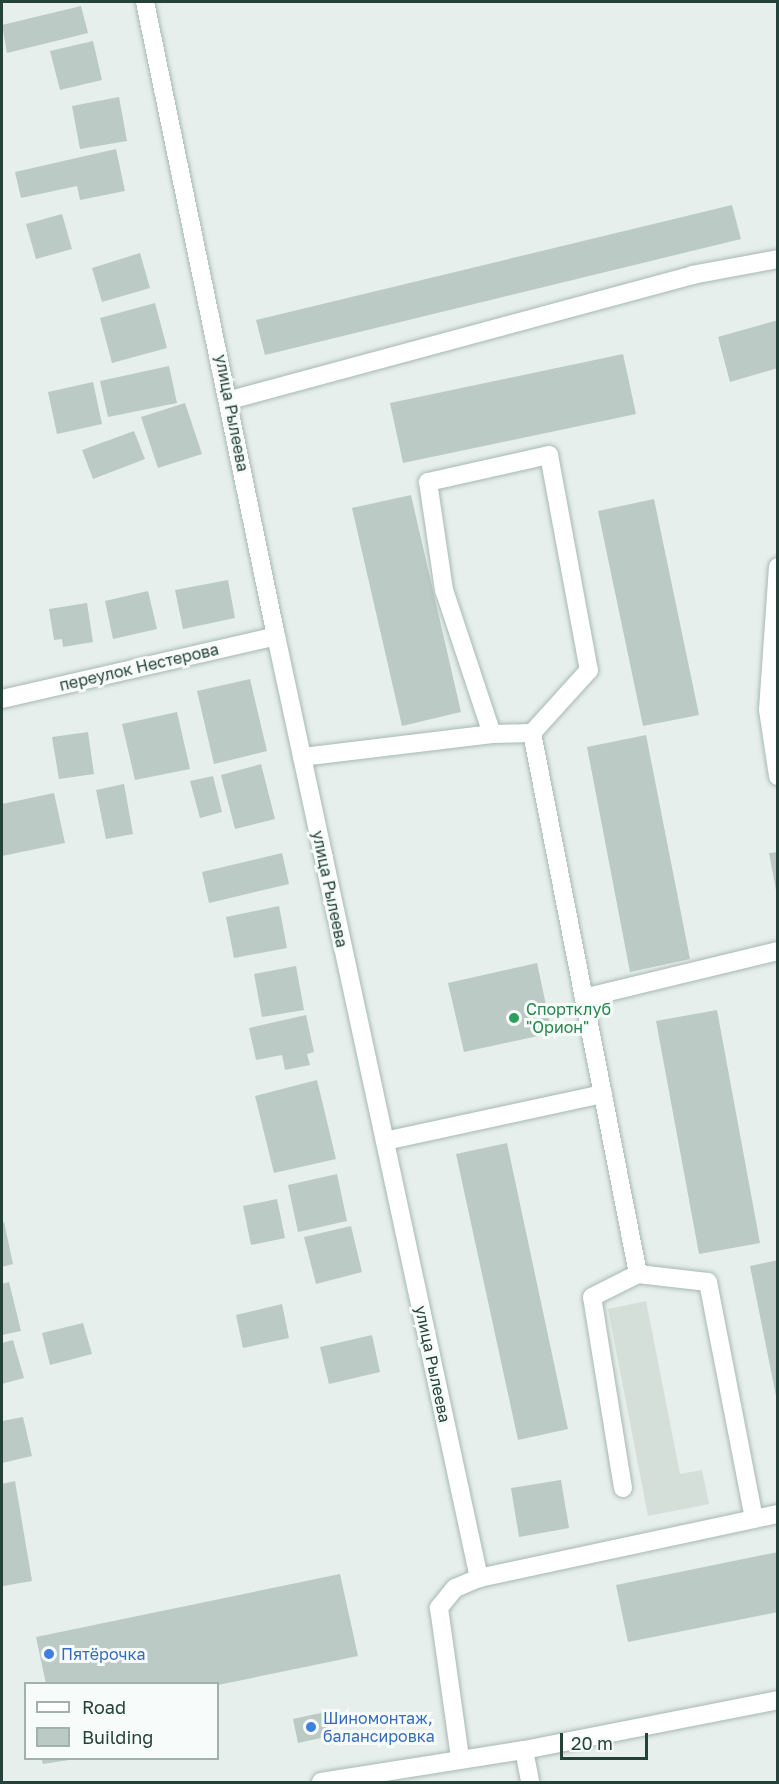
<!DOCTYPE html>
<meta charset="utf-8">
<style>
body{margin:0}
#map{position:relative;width:779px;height:1784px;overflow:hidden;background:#e6efeb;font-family:"Golos Text",sans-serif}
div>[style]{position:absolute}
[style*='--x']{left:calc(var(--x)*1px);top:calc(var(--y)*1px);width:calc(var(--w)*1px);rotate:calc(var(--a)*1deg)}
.built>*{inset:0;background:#d4dfda}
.building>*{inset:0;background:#bbcac4}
.roads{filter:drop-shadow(0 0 2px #a8b8b2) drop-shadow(0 0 2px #a8b8b2)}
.minor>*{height:18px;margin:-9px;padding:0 9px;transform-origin:9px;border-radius:9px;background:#fff}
.dots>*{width:16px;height:16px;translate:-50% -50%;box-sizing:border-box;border:3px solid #f7fbf9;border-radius:50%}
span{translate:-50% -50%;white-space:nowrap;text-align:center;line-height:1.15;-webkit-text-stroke:6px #f7fbf9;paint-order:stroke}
.street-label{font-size:16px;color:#24423a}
.leisure-label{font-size:16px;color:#27864d}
.left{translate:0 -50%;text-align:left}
.shop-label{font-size:16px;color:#366cbe}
.frame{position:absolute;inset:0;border:3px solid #24423a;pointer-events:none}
.legend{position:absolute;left:24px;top:1682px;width:195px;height:78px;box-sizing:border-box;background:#f7fbf9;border:2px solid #a3b1ad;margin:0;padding:8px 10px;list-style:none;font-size:18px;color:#24423a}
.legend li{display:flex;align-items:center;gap:12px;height:30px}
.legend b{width:30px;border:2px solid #a3b1ad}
.scale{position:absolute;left:560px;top:1733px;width:88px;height:27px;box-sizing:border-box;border:3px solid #24423a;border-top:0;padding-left:8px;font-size:18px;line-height:21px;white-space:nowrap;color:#24423a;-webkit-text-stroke:4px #f7fbf9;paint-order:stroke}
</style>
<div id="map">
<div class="built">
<div style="clip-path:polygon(646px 1301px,680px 1474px,702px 1470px,709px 1504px,648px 1516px,608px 1309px)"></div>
</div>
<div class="building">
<div style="clip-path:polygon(81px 6px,88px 33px,7px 53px,2px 25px)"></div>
<div style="clip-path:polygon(93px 41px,102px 80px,60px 90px,50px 51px)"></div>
<div style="clip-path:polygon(119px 97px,127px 141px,80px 149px,72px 106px)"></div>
<div style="clip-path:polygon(116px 149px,125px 191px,80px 200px,77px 186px,21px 198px,15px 172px)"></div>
<div style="clip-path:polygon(732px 205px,741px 239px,265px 355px,256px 320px)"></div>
<div style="clip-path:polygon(62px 214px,72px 249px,36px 259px,26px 224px)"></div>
<div style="clip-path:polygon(140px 253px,150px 288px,102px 302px,92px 268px)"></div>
<div style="clip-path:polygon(155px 303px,167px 348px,112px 363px,100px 318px)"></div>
<div style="clip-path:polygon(778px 320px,778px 368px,730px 382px,718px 337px)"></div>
<div style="clip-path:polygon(623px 354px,636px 414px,403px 463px,390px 403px)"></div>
<div style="clip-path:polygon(169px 366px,177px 403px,108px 417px,100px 381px)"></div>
<div style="clip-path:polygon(93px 382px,102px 424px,57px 434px,48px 392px)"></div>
<div style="clip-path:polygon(185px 403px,202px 454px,158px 468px,141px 417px)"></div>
<div style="clip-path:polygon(134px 431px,145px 459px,93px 479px,82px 450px)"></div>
<div style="clip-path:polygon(411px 495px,461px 712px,402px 726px,352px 508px)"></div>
<div style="clip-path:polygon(654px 499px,699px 715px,643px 726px,598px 511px)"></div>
<div style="clip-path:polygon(228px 580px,235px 618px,183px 629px,175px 590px)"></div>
<div style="clip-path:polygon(148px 591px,157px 629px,113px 639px,105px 601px)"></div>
<div style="clip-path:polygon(87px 603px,93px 642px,63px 647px,62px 639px,54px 640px,49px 609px)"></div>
<div style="clip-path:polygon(250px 679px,267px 751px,214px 764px,197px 691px)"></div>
<div style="clip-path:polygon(177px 712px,190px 769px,135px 780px,122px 724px)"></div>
<div style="clip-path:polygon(88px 732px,94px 774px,59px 779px,52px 737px)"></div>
<div style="clip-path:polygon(646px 735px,690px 959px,630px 972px,587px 747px)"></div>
<div style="clip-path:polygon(261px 764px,275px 819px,235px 829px,221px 775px)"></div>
<div style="clip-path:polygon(213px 776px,222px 812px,200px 818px,190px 781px)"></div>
<div style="clip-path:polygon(124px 784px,133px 834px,106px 839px,96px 790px)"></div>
<div style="clip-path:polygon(54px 793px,65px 843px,2px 856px,2px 804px)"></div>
<div style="clip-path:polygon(778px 852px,778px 890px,776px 890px,769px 853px)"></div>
<div style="clip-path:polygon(282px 853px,289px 884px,209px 903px,202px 872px)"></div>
<div style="clip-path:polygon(279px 906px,287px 948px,234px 958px,226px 917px)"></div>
<div style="clip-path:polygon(537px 963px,552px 1033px,464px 1052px,448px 983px)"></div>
<div style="clip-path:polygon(296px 966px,304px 1010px,262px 1017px,254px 974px)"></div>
<div style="clip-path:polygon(717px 1010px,760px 1243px,699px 1254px,656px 1021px)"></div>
<div style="clip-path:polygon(306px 1015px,314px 1052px,307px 1054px,310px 1065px,285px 1070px,282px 1055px,256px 1060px,249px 1028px)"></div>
<div style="clip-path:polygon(317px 1080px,336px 1159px,274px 1173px,255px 1096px)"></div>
<div style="clip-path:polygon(507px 1143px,568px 1429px,518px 1440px,456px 1154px)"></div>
<div style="clip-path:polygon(337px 1174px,347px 1221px,298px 1232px,288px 1185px)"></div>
<div style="clip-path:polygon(277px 1199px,285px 1238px,251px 1245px,243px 1206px)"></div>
<div style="clip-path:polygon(4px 1222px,13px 1264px,2px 1267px,2px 1223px)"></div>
<div style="clip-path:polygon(351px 1226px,362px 1272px,316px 1284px,304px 1237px)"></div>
<div style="clip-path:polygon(778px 1260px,778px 1396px,776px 1396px,750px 1266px)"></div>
<div style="clip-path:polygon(9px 1282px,21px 1331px,2px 1335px,2px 1284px)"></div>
<div style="clip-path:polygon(282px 1304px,289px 1338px,243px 1348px,236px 1315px)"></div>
<div style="clip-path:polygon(83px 1323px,92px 1354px,50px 1365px,42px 1333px)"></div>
<div style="clip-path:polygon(372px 1335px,380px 1372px,329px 1384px,320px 1347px)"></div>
<div style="clip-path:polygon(13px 1340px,24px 1378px,2px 1384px,2px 1343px)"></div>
<div style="clip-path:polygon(23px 1417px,32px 1456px,2px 1463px,2px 1421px)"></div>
<div style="clip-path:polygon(561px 1480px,569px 1528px,519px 1537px,511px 1488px)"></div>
<div style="clip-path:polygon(15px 1481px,32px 1581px,3px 1586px,2px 1484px)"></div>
<div style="clip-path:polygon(778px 1552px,778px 1612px,628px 1642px,616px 1585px)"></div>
<div style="clip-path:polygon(340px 1574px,358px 1656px,218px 1685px,46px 1684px,36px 1637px)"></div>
<div style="clip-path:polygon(325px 1712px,330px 1736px,298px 1743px,293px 1719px)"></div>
<div style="clip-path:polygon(41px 1758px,68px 1758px,69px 1760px,43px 1764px)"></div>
</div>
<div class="roads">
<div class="minor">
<div style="--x:145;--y:2;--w:647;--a:78.33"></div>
<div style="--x:276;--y:636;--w:964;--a:77.84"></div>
<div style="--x:479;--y:1578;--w:26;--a:157"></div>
<div style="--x:455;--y:1588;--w:26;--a:129"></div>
<div style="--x:439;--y:1608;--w:150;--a:82"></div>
<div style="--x:230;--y:400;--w:479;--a:-15.1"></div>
<div style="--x:692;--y:275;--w:87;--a:-10.5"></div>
<div style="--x:778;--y:567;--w:143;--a:94"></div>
<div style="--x:768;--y:710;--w:67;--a:81.4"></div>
<div style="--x:2;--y:699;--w:281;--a:-12.9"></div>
<div style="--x:532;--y:733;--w:40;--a:178.6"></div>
<div style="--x:492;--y:734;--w:152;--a:-108.4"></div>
<div style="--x:444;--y:590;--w:109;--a:-98.4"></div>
<div style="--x:428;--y:482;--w:124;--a:-12.6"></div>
<div style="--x:549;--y:455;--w:219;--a:79.5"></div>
<div style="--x:589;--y:670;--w:85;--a:132.1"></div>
<div style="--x:532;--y:733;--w:551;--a:78.91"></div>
<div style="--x:638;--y:1274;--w:70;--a:6.5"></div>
<div style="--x:708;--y:1282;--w:240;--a:79"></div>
<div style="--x:302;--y:757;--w:191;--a:-6.9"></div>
<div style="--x:584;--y:998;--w:200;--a:-13.6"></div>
<div style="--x:385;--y:1141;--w:223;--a:-12.2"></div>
<div style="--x:623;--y:1488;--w:193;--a:-99.2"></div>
<div style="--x:592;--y:1297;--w:51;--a:-26.6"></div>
<div style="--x:479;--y:1578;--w:306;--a:-12.1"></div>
<div style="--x:524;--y:1750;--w:33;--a:79"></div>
<div style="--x:321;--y:1782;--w:206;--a:-9"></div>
<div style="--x:524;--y:1750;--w:259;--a:-11.1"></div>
</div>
</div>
<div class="dots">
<div style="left:514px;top:1018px;background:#2e9e5b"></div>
<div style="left:49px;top:1654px;background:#3f7fe0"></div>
<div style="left:311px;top:1727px;background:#3f7fe0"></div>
</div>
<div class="street-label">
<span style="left:232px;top:413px;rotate:79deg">улица Рылеева</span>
<span style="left:139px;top:667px;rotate:-13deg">переулок Нестерова</span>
<span style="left:330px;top:889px;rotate:78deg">улица Рылеева</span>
<span style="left:433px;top:1364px;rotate:78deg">улица Рылеева</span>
</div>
<div class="leisure-label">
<span class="left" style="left:526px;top:1018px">Спортклуб<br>"Орион"</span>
</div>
<div class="shop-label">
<span class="left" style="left:61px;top:1654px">Пятёрочка</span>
<span class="left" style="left:323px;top:1727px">Шиномонтаж,<br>балансировка</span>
</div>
<div class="frame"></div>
<ul class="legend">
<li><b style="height:8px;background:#fff"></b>Road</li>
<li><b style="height:16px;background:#bbcac4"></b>Building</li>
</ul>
<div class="scale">20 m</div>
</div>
